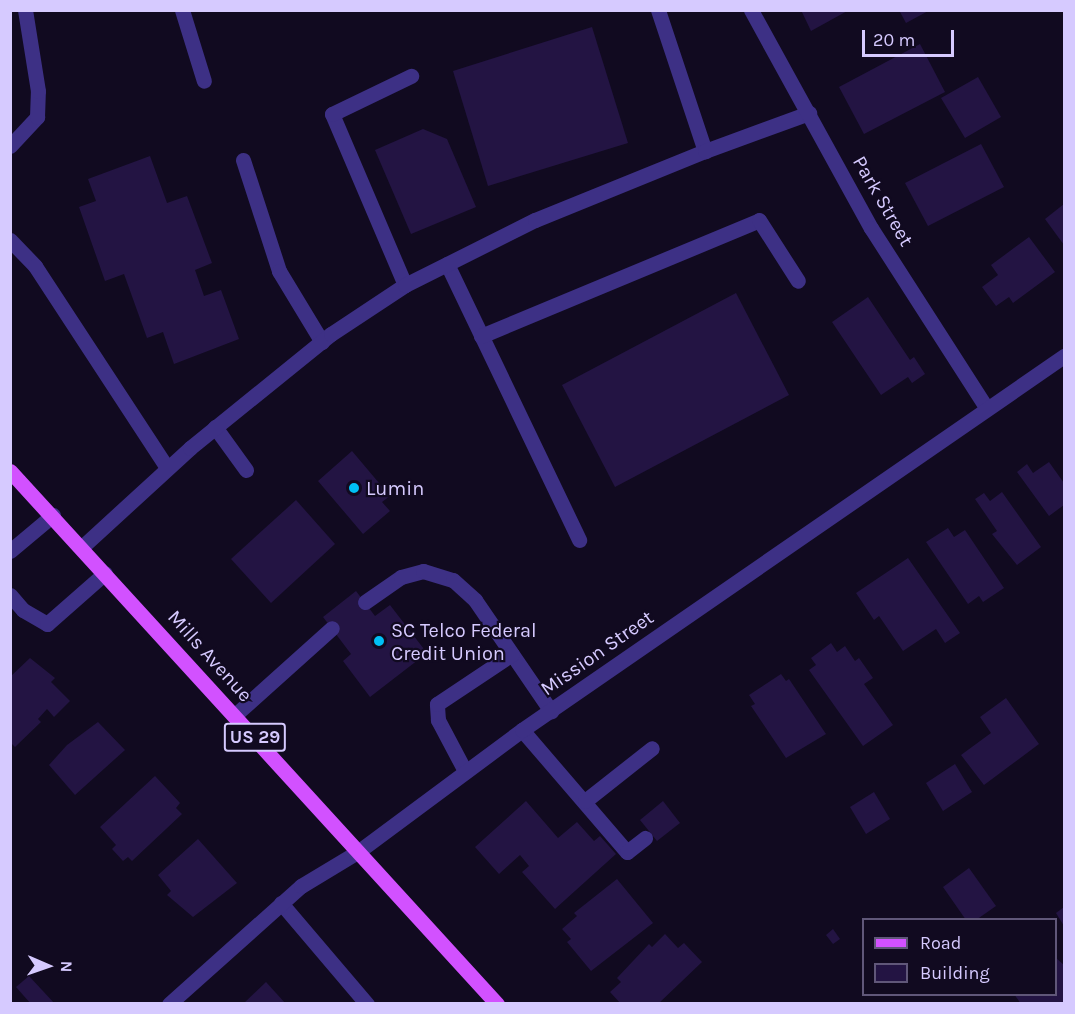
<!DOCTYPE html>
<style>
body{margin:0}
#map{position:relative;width:1075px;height:1014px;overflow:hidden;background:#110a20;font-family:Karla,sans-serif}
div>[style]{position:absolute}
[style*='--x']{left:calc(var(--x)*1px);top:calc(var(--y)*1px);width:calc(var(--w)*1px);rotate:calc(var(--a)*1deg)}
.building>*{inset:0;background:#231443}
.service>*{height:15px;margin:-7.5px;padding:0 7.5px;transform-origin:7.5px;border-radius:7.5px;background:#3d3085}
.minor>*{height:15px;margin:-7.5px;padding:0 7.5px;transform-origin:7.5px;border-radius:7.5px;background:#3d3085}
.primary>*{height:15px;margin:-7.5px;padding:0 7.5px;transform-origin:7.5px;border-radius:7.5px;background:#d251ff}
.dots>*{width:16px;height:16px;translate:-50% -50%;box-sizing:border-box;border:3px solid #110a20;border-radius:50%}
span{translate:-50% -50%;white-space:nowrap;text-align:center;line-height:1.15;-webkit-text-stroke:4.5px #110a20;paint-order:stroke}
.shield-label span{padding:2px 4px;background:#110a20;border:2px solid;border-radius:4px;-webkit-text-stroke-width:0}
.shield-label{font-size:18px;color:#d6caff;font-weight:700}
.street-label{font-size:20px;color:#d6caff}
.poi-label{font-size:20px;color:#d6caff}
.left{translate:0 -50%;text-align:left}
.frame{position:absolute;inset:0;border:12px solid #d6caff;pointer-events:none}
.legend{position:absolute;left:862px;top:918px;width:195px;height:78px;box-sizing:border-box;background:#110a20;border:2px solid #605779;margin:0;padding:8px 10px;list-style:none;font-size:18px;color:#d6caff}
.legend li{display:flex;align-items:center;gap:12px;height:30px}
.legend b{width:30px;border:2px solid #605779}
.north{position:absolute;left:18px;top:936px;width:60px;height:60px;-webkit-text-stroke:4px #110a20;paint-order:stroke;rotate:92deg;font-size:16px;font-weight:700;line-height:24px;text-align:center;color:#d6caff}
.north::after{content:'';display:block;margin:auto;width:21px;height:27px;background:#d6caff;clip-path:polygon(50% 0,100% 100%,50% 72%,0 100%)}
.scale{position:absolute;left:862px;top:30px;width:92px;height:27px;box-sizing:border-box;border:3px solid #d6caff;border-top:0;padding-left:8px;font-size:18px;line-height:21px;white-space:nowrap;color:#d6caff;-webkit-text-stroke:4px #110a20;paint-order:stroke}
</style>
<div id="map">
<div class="building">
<div style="clip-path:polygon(801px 10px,849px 10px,811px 31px)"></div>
<div style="clip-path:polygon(899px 10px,930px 10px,906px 23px)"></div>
<div style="clip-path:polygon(592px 27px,628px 143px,488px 186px,453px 71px)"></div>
<div style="clip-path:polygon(920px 44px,945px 92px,864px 134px,839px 87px)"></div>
<div style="clip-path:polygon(978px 77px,1001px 117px,965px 138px,941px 98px)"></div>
<div style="clip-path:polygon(423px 129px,447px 139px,476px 207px,411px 234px,375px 150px)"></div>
<div style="clip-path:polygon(981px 144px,1004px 187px,928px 226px,905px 183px)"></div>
<div style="clip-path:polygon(150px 156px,167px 203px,187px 196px,212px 263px,195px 270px,204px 296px,221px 290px,239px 339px,174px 364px,163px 332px,147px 338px,124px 274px,105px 281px,79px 207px,96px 201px,88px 179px)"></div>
<div style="clip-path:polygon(1064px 204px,1064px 245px,1045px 219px)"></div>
<div style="clip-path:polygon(1029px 237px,1055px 272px,1013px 303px,1009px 297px,996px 306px,982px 287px,998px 275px,991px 265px)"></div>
<div style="clip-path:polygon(736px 293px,789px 395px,615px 487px,562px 385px)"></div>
<div style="clip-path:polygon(868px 297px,910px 360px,914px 357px,925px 374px,912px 383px,908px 377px,881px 395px,832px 322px)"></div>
<div style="clip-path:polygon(352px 451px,390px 496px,382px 502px,390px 511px,363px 534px,318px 481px)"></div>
<div style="clip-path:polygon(1049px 462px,1064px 483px,1064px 505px,1049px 516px,1017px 472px,1027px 464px,1033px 473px)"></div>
<div style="clip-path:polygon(1002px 492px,1041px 547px,1017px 565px,992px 534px,997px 531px,975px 499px,984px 493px,990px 501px)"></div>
<div style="clip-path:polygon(296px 500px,335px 544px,271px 603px,231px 559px)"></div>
<div style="clip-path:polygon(948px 528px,954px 537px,965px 530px,1004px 588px,983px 602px,979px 596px,968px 604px,926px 542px)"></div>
<div style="clip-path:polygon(908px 558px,960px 633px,945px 643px,936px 629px,903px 651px,879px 616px,874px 620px,856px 593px)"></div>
<div style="clip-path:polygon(356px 591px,375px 616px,390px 605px,427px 653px,370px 697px,343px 661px,351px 654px,323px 617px)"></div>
<div style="clip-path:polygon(831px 643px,837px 652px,845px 646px,855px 661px,859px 658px,873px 678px,864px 684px,893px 725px,863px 746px,809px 670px,816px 665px,811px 658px)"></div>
<div style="clip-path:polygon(30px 658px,55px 678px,51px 682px,70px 701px,54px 717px,47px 709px,38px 719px,41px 722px,15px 747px,10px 742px,10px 677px)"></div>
<div style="clip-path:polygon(781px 674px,786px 681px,789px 679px,826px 734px,786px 758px,751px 706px,755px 704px,749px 695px)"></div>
<div style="clip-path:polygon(1006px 698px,1039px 744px,984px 785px,961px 755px,991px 733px,980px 717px)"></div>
<div style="clip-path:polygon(98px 722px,125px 750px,75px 795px,49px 765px,67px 745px)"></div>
<div style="clip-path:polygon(955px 764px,972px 792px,943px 811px,926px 783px)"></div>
<div style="clip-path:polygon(155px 776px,180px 803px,176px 808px,182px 814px,132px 861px,128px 857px,123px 861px,112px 849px,116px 845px,100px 827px)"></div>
<div style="clip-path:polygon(874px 792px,890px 819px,866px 834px,850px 807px)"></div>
<div style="clip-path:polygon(526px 801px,558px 838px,577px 822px,594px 841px,600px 836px,616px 854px,555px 909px,522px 872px,529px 866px,520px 855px,499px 874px,475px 847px)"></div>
<div style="clip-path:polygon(663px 801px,680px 823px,657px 841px,640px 820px)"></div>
<div style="clip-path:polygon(198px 839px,237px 883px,193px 917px,167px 895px,171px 891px,158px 875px)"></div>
<div style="clip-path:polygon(969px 868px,996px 906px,976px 920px,966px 920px,943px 887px)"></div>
<div style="clip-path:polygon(617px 879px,653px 923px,591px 971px,567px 942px,571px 939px,562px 929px,577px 916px,574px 913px)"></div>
<div style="clip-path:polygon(1064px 907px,1064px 926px,1056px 913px)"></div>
<div style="clip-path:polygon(833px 929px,840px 939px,833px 944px,826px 935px)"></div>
<div style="clip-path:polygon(665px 934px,678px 948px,684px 943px,702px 962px,658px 1004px,621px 1004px,610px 992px,621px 982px,617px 978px,649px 944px,652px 947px)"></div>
<div style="clip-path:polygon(1056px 958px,1064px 965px,1064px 1002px,1021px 1004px,1014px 994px,1056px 994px)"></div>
<div style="clip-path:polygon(29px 976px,55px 1004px,31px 1004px,16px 987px)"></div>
<div style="clip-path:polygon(266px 982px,286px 1004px,243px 1004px)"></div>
</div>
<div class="service">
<div style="--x:182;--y:10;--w:74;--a:72.8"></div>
<div style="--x:658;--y:10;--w:149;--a:71.6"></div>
<div style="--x:10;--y:146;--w:40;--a:-47"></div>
<div style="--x:37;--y:117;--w:26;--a:-88"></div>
<div style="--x:38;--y:91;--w:82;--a:-99.1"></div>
<div style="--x:243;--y:160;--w:117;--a:72"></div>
<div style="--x:279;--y:271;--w:83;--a:58.8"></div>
<div style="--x:10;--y:240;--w:36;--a:46"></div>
<div style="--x:35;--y:266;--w:241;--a:56.8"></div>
<div style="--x:447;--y:264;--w:306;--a:64.4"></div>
<div style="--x:405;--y:285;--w:186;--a:-113.1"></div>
<div style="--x:332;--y:114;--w:88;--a:-25.7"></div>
<div style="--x:481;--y:336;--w:301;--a:-22.6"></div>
<div style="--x:759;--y:220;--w:72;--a:57.4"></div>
<div style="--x:215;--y:427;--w:53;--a:54.2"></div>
<div style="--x:82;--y:547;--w:147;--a:-42.5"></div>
<div style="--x:190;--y:448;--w:181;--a:-39"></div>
<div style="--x:331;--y:334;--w:89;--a:-33.5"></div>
<div style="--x:405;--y:285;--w:145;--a:-26.6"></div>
<div style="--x:535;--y:220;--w:183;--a:-22.1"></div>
<div style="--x:705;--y:151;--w:111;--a:-20.1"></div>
<div style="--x:10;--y:551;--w:56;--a:-39.9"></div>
<div style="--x:10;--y:595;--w:20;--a:49"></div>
<div style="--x:23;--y:610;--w:28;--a:30"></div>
<div style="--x:47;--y:624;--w:77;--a:-41.3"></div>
<div style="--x:365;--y:602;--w:44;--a:-34.8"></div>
<div style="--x:401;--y:577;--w:23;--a:-15"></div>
<div style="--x:423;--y:571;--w:31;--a:17"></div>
<div style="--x:453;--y:580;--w:30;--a:42"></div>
<div style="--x:475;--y:600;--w:135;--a:55.6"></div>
<div style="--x:235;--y:715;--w:130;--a:-41.9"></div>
<div style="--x:522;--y:730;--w:161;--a:49.3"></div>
<div style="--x:627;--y:852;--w:23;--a:-38"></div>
<div style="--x:465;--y:771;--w:58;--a:-117.9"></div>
<div style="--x:438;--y:720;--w:16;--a:-94"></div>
<div style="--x:437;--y:704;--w:90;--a:-33.7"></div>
<div style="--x:585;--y:801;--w:85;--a:-38.3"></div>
<div style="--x:281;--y:903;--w:133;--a:49.6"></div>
</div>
<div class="minor">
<div style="--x:751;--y:10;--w:249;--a:61.2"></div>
<div style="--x:871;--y:228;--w:213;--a:57.3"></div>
<div style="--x:169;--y:1004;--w:177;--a:-41.8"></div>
<div style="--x:301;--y:886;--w:68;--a:-31.1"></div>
<div style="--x:359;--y:851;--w:203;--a:-36.6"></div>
<div style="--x:522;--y:730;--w:659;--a:-34.61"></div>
</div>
<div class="primary">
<div style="--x:10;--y:471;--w:722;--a:47.58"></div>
</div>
<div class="dots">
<div style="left:354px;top:488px;background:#00c0f5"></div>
<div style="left:379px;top:641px;background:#00c0f5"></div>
</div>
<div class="shield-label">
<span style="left:255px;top:737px">US 29</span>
</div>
<div class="street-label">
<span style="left:883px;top:201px;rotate:60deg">Park Street</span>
<span style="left:597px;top:653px;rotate:-35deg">Mission Street</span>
<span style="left:210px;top:656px;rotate:48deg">Mills Avenue</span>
</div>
<div class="poi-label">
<span class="left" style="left:366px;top:488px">Lumin</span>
<span class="left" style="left:391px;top:642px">SC Telco Federal<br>Credit Union</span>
</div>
<div class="frame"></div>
<ul class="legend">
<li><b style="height:8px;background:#d251ff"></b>Road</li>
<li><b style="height:16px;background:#231443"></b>Building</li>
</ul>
<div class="north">N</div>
<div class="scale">20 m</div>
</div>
